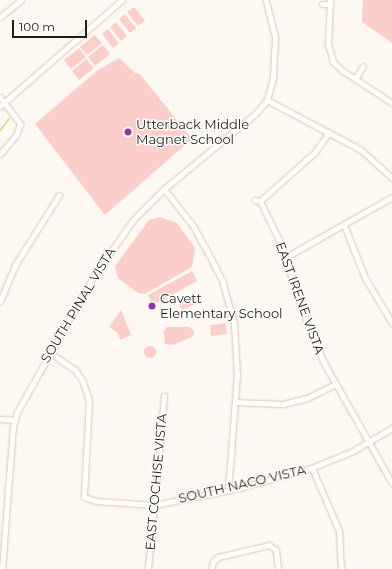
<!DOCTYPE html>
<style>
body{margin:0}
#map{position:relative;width:392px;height:569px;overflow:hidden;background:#fef8f3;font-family:Montserrat,sans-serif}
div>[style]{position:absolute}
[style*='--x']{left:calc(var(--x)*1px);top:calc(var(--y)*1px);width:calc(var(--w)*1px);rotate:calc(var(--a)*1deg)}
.green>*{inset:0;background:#fbceca}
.round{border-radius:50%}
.stream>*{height:1.5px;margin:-0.75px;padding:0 0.75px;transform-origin:0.75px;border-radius:0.75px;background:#dedd9e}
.roads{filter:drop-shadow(0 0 1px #e0c5ac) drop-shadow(0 0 1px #e0c5ac)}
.street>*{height:5px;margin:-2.5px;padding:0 2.5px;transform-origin:2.5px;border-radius:2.5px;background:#fff}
.dots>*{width:11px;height:11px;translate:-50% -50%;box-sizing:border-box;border:2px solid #fff;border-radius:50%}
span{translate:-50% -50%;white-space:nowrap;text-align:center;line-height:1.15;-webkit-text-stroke:3px #fff;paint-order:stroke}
.poi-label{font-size:13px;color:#251c13}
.left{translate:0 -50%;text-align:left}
.street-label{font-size:13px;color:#251c13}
.scale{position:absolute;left:12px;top:20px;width:75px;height:18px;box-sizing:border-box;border:2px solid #251c13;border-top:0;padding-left:5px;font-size:12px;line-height:14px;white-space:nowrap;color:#251c13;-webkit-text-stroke:3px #fff;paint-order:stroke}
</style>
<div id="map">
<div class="green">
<div style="clip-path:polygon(363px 0,392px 0,392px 43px,362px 22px)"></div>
<div style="clip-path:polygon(134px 7px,145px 21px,138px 26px,127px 12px)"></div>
<div style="clip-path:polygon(125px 14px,136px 28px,130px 33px,119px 19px)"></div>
<div style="clip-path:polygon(116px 22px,127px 36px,121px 41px,110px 27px)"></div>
<div style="clip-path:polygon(108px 29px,119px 43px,113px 48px,102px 34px)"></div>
<div style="clip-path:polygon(95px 35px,102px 43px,87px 55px,80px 47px)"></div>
<div style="clip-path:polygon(103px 45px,110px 54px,95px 66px,88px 57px)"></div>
<div style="clip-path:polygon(79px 48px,86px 57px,71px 69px,64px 60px)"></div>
<div style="clip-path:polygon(119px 58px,135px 73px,139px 73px,192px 139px,105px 215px,35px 124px,98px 70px)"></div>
<div style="clip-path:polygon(86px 59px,94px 68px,79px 80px,72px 71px)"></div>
<div style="clip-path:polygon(160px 217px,177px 223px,195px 248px,192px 267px,145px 294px,138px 293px,118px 278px,115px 266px,149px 220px)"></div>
<div style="clip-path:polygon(192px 271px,197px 281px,153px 305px,148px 295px)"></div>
<div style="clip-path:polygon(191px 297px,195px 304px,182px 310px,179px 304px)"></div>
<div style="clip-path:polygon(121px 310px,131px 335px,120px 340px,118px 333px,109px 327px)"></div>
<div style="clip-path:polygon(226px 323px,227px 334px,211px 336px,210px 325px)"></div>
<div style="clip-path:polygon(167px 327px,189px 327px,194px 331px,193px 336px,174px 345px,165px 344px,164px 332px)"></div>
<div class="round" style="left:144px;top:346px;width:12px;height:12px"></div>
</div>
<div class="stream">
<div style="--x:0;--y:131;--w:15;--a:-53"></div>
</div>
<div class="roads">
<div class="street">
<div style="--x:330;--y:0;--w:44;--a:92.6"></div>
<div style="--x:328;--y:44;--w:19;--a:74"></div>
<div style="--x:333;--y:62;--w:13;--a:42"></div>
<div style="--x:343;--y:71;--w:59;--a:33.1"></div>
<div style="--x:322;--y:4;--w:8;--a:0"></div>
<div style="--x:0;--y:17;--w:27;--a:-39"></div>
<div style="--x:355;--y:79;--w:15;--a:-58"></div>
<div style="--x:0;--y:97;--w:34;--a:53"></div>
<div style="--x:20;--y:124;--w:12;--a:110"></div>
<div style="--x:16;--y:135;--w:25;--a:130"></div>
<div style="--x:267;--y:100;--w:106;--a:28"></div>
<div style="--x:361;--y:150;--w:42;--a:42.1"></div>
<div style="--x:0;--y:106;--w:162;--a:-41"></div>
<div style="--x:164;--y:189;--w:47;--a:51.9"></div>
<div style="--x:193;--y:226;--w:26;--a:61"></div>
<div style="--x:206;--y:249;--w:35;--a:63"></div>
<div style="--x:222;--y:280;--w:46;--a:74.7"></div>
<div style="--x:234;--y:324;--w:50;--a:86.6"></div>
<div style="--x:237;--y:374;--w:116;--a:94.4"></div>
<div style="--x:255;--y:200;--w:5;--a:11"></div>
<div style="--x:260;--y:201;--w:43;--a:64"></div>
<div style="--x:279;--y:240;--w:91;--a:71.4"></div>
<div style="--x:308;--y:326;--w:40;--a:66.6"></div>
<div style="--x:324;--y:363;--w:138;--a:60.5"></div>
<div style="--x:260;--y:201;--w:74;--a:-41.7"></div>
<div style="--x:315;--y:152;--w:24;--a:-55"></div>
<div style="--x:344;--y:225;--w:57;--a:68.4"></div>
<div style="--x:365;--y:278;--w:52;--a:59"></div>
<div style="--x:286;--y:257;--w:122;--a:-29.5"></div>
<div style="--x:0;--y:301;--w:39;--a:-67"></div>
<div style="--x:15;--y:265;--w:83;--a:-57.8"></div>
<div style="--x:49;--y:352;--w:32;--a:35"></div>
<div style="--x:75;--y:370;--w:12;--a:55"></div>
<div style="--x:82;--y:380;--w:21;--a:71"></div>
<div style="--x:89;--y:400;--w:97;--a:93"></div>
<div style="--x:235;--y:402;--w:48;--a:2.4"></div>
<div style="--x:283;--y:404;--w:25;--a:-14"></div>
<div style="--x:307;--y:398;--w:32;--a:-26"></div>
<div style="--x:0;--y:419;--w:15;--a:4"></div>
<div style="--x:312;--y:468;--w:69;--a:66.8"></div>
<div style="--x:339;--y:531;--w:38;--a:87"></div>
<div style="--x:84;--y:497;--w:13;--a:18"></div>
<div style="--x:96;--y:501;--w:58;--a:3.9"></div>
<div style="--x:154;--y:505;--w:87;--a:-11.3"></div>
<div style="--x:239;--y:488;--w:75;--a:-15.5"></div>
<div style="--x:311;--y:468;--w:43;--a:-21.8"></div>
<div style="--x:351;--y:452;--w:48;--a:-30.3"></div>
<div style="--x:2;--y:569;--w:143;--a:-85.6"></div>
<div style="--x:13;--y:426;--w:15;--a:-74"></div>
<div style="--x:17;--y:412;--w:155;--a:-60.6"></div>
<div style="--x:93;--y:277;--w:70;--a:-54.9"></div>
<div style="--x:133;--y:220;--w:44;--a:-45"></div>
<div style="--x:164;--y:189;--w:118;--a:-39.5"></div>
<div style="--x:255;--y:114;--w:18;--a:-49"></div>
<div style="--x:267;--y:100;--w:23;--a:-75"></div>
<div style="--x:273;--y:78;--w:41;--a:-87.2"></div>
<div style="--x:275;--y:37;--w:38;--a:-104"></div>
<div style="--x:148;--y:569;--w:174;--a:-84.7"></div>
<div style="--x:211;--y:569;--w:7;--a:-74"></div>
<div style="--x:213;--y:562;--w:7;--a:-45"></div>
<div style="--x:218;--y:557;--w:52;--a:-13.2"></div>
<div style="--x:269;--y:545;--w:9;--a:36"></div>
<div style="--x:276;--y:550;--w:19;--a:84"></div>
</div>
</div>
<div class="dots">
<div style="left:128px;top:132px;background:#9336a0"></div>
<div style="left:152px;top:306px;background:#9336a0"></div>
</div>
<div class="poi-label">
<span class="left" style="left:136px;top:132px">Utterback Middle<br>Magnet School</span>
<span class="left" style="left:160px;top:306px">Cavett<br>Elementary School</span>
</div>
<div class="street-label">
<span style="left:300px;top:298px;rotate:70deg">EAST IRENE VISTA</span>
<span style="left:78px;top:305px;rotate:-59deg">SOUTH PINAL VISTA</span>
<span style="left:156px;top:482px;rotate:-85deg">EAST COCHISE VISTA</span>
<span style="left:242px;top:484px;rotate:-13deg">SOUTH NACO VISTA</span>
</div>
<div class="scale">100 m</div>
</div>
